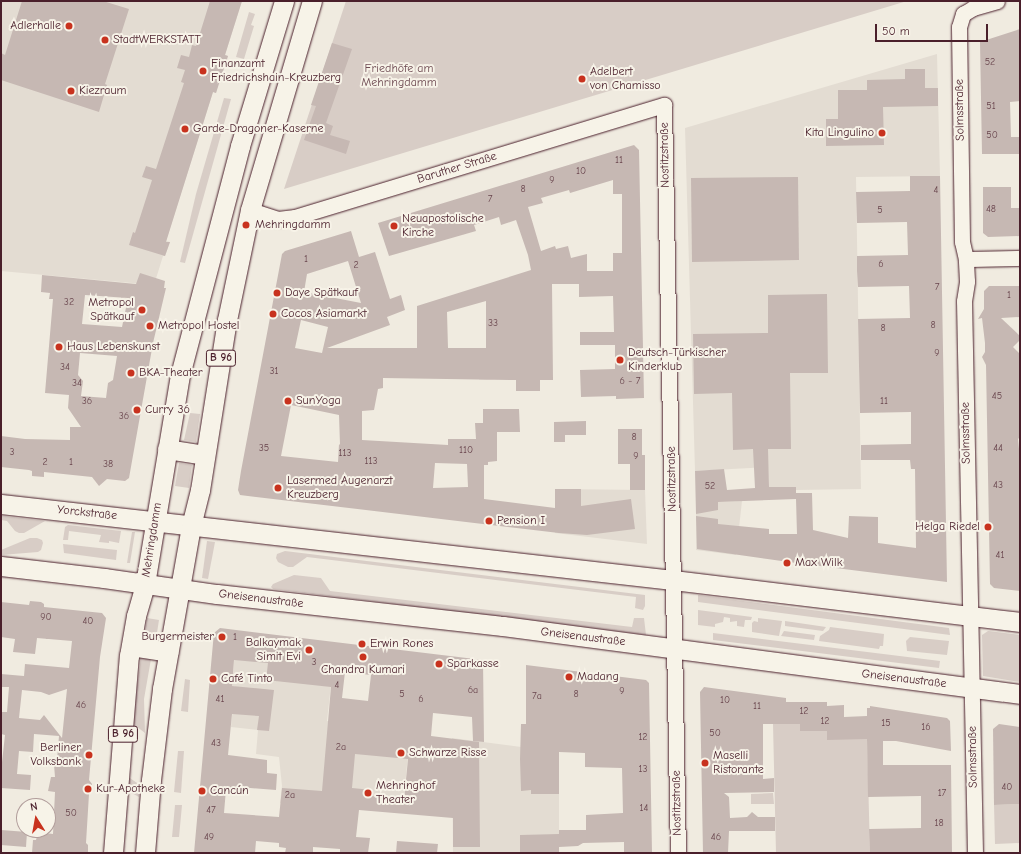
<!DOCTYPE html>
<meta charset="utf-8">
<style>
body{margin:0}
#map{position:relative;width:1021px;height:854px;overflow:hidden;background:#f0ebe0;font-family:"Comic Neue",sans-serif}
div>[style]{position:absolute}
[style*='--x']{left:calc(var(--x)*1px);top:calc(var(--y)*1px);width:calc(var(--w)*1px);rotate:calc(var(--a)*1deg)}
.built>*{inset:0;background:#e3dcd2}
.green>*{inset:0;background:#d8cdc6}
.building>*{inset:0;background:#c6b8b3}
.roads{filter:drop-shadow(0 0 1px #4a1f2b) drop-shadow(0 0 1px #4a1f2b)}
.minor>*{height:15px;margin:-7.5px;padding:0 7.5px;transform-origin:7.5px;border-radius:7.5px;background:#f7f3e8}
.major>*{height:19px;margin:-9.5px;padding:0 9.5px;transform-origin:9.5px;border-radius:9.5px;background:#f7f3e8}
.dots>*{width:11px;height:11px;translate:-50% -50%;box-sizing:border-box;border:2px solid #f7f3e8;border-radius:50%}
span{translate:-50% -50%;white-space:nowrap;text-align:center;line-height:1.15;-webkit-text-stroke:4px #f7f3e8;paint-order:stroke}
.number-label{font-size:10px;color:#69454d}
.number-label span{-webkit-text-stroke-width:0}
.shield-label span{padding:1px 3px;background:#f7f3e8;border:1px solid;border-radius:3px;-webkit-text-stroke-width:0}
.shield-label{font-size:11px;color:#4a1f2b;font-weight:700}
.poi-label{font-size:12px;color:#4a1f2b}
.right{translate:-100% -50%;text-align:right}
.left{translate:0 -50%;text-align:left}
.park-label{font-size:12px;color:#6e4a52}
.street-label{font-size:12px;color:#4a1f2b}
.frame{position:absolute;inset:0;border:2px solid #4a1f2b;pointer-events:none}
.north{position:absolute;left:16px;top:798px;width:40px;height:40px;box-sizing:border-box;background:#f7f3e8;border:1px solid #b29e9c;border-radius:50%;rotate:349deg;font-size:11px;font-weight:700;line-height:16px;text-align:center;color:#4a1f2b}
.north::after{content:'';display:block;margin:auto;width:14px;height:18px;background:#c8321e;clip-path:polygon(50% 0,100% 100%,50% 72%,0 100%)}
.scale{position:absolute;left:875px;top:24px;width:113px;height:18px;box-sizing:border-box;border:2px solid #4a1f2b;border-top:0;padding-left:5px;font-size:12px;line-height:14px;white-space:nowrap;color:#4a1f2b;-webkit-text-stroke:3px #f7f3e8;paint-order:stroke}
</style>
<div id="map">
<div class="built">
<div style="clip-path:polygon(1px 1px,242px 1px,225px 55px,228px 56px,224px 69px,222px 69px,216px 93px,213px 92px,166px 241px,170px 242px,165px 256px,163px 256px,154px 285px,1px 271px)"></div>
<div style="clip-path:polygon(937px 54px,940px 176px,856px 177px,861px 489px,796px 490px,796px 487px,769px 487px,768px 467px,695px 471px,685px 128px)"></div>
<div style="clip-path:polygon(555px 489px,645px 490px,647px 544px,555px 533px)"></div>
<div style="clip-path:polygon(742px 501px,736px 555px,696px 550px,696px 503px)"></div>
<div style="clip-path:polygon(235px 651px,333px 666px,327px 721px,366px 725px,409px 744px,404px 796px,399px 799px,364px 796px,363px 810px,280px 803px,282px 786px,279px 757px,256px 754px,258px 730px,231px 727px,235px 686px,232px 686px)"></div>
<div style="clip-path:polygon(452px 738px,559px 752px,559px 853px,453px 853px)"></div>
</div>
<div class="green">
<div style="clip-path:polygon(346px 1px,907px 1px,284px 189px)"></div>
<div style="clip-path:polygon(249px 12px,255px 14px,251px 25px,254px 26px,244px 59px,236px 57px)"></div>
<div style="clip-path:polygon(224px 98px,231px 99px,185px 263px,180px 262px,196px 194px)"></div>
<div style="clip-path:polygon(190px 413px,200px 414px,196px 442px,184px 440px)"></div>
<div style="clip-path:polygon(179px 463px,192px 465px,189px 488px,175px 486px)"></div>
<div style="clip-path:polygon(1px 516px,45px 521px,24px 533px,19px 533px,15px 531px,7px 521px,1px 520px)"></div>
<div style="clip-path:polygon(68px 525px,121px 531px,119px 543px,109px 541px,109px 543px,99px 542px,101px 535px,69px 531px,68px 540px,63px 540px,65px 527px)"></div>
<div style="clip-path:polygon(132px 532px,135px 532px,130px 563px,127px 563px)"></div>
<div style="clip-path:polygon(30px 538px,37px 538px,42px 540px,43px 543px,41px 550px,38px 552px,1px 555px,1px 550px)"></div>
<div style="clip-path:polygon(207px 541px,215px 542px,208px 579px,202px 578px)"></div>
<div style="clip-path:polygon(63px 544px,117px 550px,116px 560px,64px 553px)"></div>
<div style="clip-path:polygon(285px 551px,645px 595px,645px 606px,643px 610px,635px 608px,636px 597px,307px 557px,293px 567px,288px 567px,278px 562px,276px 558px,277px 554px)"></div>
<div style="clip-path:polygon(294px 575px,321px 578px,330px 591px,632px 627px,634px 618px,644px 618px,646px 635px,321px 595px,273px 589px,271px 587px,273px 584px)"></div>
<div style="clip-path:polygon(698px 595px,949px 628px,950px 635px,698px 602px)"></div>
<div style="clip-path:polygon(698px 610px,752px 617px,751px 620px,745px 620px,744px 627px,737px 626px,737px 621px,730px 622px,730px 618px,724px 617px,723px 622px,715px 624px,715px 627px,698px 625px)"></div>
<div style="clip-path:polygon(147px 618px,159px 620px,156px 639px,144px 638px)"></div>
<div style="clip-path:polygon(758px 618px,782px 621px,779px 636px,752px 632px,752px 623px,754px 621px,758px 622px)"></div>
<div style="clip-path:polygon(785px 621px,826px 627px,823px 631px,785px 626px)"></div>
<div style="clip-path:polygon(830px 627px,884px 634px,883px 646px,880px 646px,879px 649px,819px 641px,820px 636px,829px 630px)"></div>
<div style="clip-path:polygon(784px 631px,815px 635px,814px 640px,781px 636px)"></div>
<div style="clip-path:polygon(988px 631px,1020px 635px,1020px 682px,983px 676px,982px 635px)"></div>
<div style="clip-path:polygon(713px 633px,940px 661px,939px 668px,713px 640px)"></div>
<div style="clip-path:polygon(910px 637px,949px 641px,947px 655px,907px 651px,906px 641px)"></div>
<div style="clip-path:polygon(141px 658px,151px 659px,144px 699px,145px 733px,132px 723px)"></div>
<div style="clip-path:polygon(185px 679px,190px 680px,188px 712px,181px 711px)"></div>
<div style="clip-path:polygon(773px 724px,800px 724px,800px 731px,827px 731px,827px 739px,867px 736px,870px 853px,776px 853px)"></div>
<div style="clip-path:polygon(178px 751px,184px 751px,181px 793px,174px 792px)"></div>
<div style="clip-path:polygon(127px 776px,140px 785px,139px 797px,126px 790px)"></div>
<div style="clip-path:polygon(773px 793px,774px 804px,751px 804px,751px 794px)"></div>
<div style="clip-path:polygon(1020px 804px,1020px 843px,995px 844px,994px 805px)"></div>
<div style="clip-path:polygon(175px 805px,182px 805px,179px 837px,172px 837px)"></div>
</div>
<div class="building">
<div style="clip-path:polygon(22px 1px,103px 1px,129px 9px,105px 84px,107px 85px,99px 112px,1px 80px,1px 53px,5px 55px)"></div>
<div style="clip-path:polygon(210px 1px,242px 1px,225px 55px,228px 56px,216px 93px,213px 92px,166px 242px,170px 242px,165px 256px,129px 245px,133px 232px,135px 233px,152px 180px,142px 177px,146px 166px,156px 169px,184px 83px,181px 82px,185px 70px,177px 68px,181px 55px,189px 57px,192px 45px,196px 46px)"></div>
<div style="clip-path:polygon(1020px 29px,1020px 101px,1010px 102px,1011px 137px,1020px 137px,1020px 154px,982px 154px,980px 42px)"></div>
<div style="clip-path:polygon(332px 43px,352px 49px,326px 123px,333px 126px,330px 135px,350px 141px,346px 154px,304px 140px,316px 106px,311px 105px)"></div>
<div style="clip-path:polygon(905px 69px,925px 69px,925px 88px,938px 88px,938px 106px,883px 107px,884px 145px,826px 146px,826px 119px,838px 119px,838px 90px,867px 90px,867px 80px,905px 79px)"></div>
<div style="clip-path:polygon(evenodd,634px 145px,639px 150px,644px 398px,616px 399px,616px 396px,581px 397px,580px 370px,615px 369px,615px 345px,580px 345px,580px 332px,614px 332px,613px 296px,579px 297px,579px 284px,552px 284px,553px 380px,540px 380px,540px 391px,516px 391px,516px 380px,383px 378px,383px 388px,378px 389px,374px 410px,362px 411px,362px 440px,448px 445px,448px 439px,476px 439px,475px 423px,483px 423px,483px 409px,519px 409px,520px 432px,497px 432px,497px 461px,488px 462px,488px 465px,484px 465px,484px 499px,555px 508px,555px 489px,581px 489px,581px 506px,631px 499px,635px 529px,587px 535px,559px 533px,240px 495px,238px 490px,241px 471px,282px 254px,285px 251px,351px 231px,359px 257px,375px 252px,390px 299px,401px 295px,405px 310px,387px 317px,390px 325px,327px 348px,417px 348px,417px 306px,531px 270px,528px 255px,516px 220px,501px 225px,499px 217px,474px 225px,476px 231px,389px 256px,378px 223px,634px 145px,613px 180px,613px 194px,622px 194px,622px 253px,613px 253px,613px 271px,587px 271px,587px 254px,571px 258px,568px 246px,556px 249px,555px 246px,541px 251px,528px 207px,543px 203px,541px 198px,569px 190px,570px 193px,613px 180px,634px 145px,348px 261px,361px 303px,304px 292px,307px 274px,348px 261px,634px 145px,486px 301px,486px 348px,448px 348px,447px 312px,486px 301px,634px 145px,301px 320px,328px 327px,322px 353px,295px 348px,301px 320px,634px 145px,291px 405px,339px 415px,340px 445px,339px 444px,338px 462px,281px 456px,291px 405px,634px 145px,435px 463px,467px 464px,468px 487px,433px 488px,435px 463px)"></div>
<div style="clip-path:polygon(910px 176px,940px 176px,947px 582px,796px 563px,697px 549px,696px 516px,718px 519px,718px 524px,769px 529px,769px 534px,797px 534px,796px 499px,718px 502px,718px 510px,696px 514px,695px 471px,724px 469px,727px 490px,755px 488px,753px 449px,733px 450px,732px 393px,694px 394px,693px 334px,768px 333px,768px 295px,827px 294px,828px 373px,790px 373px,791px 449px,768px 449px,769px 487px,796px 487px,796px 493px,812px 493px,813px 530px,848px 538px,849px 516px,878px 517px,878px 543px,916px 548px,915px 469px,911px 469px,910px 460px,861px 460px,861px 445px,911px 444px,911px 412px,860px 413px,858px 319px,910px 318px,909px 286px,858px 287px,857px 271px,857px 256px,908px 255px,907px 222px,857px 223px,856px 192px,910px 191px)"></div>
<div style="clip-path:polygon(798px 177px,799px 260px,692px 262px,691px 178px)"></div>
<div style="clip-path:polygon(983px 187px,1011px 187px,1011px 208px,1020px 208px,1020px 236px,988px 237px,983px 233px)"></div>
<div style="clip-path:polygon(evenodd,140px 273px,165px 281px,164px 288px,166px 288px,153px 343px,129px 478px,125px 481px,107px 479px,99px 486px,92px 477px,44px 472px,44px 477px,32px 476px,32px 471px,29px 470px,1px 467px,1px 436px,25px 439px,70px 440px,70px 427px,81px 427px,68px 408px,69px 395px,45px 393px,53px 299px,49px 299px,50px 293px,41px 292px,42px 275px,136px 284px,140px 273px,85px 295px,128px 298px,122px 327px,82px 324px,85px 295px,140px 273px,80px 353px,117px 356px,113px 380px,108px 383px,106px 398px,81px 396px,83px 381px,78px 375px,80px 353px)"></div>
<div style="clip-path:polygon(989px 286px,1020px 286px,1020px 317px,1001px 318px,1020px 336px,1020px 340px,1013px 347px,1020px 354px,1020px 437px,1018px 439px,1020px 459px,1019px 495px,1020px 591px,994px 588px,990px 584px,986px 365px,982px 357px,985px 352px,985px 343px,982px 318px,978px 319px,984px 309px,984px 291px)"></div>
<div style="clip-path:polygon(586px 421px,586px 435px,565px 435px,565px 442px,554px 442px,554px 422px)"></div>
<div style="clip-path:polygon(618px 429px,642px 429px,642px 455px,645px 455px,645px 490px,630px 490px,630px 464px,618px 464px)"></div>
<div style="clip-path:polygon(evenodd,30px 601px,41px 602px,44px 604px,44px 607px,102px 613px,106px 618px,100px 657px,89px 780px,92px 784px,92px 791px,89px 794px,86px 843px,88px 845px,88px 853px,32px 853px,33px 840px,36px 840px,38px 832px,53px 834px,55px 792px,48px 791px,51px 777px,55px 777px,54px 765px,57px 760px,59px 736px,34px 734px,33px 752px,19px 751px,17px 774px,31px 775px,30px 790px,1px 788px,1px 761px,2px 762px,5px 735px,1px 734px,1px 712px,7px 712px,9px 687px,1px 687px,1px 674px,24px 676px,25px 664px,69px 668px,72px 641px,37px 638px,35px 654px,13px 652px,15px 639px,1px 637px,1px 602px,29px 605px,30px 601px,67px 689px,62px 738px,44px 715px,40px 720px,19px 718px,22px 690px,41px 692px,49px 695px,67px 689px)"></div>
<div style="clip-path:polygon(evenodd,220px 628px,483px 660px,484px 742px,473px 741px,472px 717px,433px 713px,431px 736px,479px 742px,480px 847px,453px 847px,453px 818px,359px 810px,356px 837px,370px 838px,368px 853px,340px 853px,340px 849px,313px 847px,313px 853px,285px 853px,286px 848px,279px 847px,279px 843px,256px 841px,255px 853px,194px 853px,213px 643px,214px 633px,220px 628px,234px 660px,268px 663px,266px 680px,331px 687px,322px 791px,282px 788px,279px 817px,224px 813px,226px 789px,239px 791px,239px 787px,276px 790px,277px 774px,267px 773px,267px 760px,228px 755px,232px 714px,259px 716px,257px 730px,269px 731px,274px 690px,232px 686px,234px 660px,220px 628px,345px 672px,371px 675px,368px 701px,342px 698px,345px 672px,220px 628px,355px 754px,408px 759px,404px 800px,372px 796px,372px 790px,352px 788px,355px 754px)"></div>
<div style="clip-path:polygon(526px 665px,646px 680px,649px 683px,652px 853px,624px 853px,624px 842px,583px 843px,578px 846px,559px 847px,559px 853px,520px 852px,520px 835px,559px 834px,559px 830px,586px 830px,586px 815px,623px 813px,622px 768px,585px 767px,585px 753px,559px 752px,559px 794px,531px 794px,531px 790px,521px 791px,520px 759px,521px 724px,526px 724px)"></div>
<div style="clip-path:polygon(704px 687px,786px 698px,786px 702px,827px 702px,827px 706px,844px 705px,844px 717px,867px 716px,867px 708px,870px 708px,870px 706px,947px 718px,950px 721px,951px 751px,896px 741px,883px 741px,883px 765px,951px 765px,952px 853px,870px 853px,869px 829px,921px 828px,921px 796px,868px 797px,867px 739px,827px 740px,827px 731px,800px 731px,800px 724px,763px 724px,763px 779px,774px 778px,774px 792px,724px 793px,729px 797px,730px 818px,747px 817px,752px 812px,758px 817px,775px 817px,775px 831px,729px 831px,728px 853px,703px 853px,700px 692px)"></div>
<div style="clip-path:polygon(999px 724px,1020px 727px,1020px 804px,994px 805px,993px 729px)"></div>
<div style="clip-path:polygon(1px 830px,27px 832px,26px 847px,1px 845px)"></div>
<div style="clip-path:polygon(397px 841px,438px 844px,437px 853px,396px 853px)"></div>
</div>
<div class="roads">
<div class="minor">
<div style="--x:250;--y:210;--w:29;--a:18"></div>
<div style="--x:278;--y:219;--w:17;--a:-7"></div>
<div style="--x:295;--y:217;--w:386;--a:-16.9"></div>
<div style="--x:664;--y:105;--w:748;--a:88.93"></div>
<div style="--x:966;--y:259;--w:54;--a:-1.1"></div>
<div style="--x:975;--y:853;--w:552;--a:-91.14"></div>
<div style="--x:964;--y:301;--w:20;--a:-81"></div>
<div style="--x:967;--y:281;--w:22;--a:-93"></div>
<div style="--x:966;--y:259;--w:17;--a:-103"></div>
<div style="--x:962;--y:242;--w:215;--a:-90.8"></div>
<div style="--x:959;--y:27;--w:14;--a:-73"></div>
<div style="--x:963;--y:14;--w:12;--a:-31"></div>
<div style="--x:973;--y:8;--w:25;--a:-16"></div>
</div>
<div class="major">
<div style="--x:167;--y:449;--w:38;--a:9"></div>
<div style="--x:1;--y:504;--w:676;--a:6.45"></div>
<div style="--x:673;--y:580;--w:350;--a:6.9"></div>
<div style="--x:1;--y:566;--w:104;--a:6.6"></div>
<div style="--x:104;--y:578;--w:114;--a:8.1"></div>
<div style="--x:217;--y:594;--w:288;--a:6.4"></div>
<div style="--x:503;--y:626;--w:521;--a:7.49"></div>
<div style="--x:131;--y:646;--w:38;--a:9"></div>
<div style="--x:113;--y:853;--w:198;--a:-85.4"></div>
<div style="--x:129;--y:656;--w:41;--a:-80.1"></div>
<div style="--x:136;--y:616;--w:33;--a:-74"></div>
<div style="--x:145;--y:584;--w:212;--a:-80.5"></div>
<div style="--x:180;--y:375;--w:237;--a:-75.3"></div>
<div style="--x:240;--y:146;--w:152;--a:-73.1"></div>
<div style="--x:145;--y:853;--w:73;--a:-85.3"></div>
<div style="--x:151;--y:780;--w:92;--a:-83.1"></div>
<div style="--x:162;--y:689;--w:166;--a:-79.9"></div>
<div style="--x:191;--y:526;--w:37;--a:-76"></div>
<div style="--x:200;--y:490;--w:172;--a:-81"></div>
<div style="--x:227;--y:320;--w:112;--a:-78.2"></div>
<div style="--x:250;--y:210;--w:218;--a:-73.5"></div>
</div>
</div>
<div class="dots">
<div style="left:69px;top:26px;background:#c8321e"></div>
<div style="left:105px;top:40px;background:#c8321e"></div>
<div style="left:203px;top:71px;background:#c8321e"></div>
<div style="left:582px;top:79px;background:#c8321e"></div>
<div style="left:71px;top:91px;background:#c8321e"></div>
<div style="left:185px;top:129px;background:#c8321e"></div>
<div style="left:882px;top:133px;background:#c8321e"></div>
<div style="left:246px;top:225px;background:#c8321e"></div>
<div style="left:394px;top:226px;background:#c8321e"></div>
<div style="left:277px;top:293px;background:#c8321e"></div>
<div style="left:142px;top:310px;background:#c8321e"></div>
<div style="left:273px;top:314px;background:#c8321e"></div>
<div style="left:150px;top:326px;background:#c8321e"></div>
<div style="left:59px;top:347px;background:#c8321e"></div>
<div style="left:620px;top:360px;background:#c8321e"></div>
<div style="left:131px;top:373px;background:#c8321e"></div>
<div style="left:288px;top:401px;background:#c8321e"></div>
<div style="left:137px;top:410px;background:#c8321e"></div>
<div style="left:278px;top:488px;background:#c8321e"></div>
<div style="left:489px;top:521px;background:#c8321e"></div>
<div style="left:988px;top:527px;background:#c8321e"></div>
<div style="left:787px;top:563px;background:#c8321e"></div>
<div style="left:222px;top:637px;background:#c8321e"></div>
<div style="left:362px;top:644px;background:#c8321e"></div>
<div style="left:309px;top:650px;background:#c8321e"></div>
<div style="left:363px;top:657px;background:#c8321e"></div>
<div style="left:439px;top:664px;background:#c8321e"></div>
<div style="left:569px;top:677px;background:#c8321e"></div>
<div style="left:213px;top:679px;background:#c8321e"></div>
<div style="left:401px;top:753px;background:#c8321e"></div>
<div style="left:89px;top:755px;background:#c8321e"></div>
<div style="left:705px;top:763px;background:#c8321e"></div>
<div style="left:88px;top:789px;background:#c8321e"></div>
<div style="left:202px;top:791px;background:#c8321e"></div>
<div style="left:368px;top:793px;background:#c8321e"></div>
</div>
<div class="number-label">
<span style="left:990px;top:63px">52</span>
<span style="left:991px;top:107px">51</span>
<span style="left:992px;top:136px">50</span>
<span style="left:619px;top:161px">11</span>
<span style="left:581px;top:172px">10</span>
<span style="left:552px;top:181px">9</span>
<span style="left:523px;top:190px">8</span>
<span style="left:936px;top:191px">4</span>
<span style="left:490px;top:200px">7</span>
<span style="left:991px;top:210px">48</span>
<span style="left:880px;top:211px">5</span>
<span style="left:306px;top:260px">1</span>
<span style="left:881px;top:265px">6</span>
<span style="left:356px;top:266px">2</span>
<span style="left:937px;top:288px">7</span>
<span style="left:1009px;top:296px">1</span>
<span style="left:69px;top:303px">32</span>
<span style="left:493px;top:324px">33</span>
<span style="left:933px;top:326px">8</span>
<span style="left:883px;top:329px">8</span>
<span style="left:937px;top:354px">9</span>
<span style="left:65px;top:368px">34</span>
<span style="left:274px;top:372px">31</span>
<span style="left:630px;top:382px">6 - 7</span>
<span style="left:77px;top:384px">34</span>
<span style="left:997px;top:397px">45</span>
<span style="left:87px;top:402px">36</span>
<span style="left:884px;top:402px">11</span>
<span style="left:124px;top:417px">36</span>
<span style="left:634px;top:438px">8</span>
<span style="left:264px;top:449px">35</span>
<span style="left:998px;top:449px">44</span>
<span style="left:466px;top:451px">110</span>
<span style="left:12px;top:453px">3</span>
<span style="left:345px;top:454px">113</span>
<span style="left:636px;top:457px">9</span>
<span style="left:371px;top:462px">113</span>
<span style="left:45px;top:463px">2</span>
<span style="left:71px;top:463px">1</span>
<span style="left:108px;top:465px">38</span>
<span style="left:998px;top:486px">43</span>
<span style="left:710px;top:487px">52</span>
<span style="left:1000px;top:556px">41</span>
<span style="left:46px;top:618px">90</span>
<span style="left:88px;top:622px">40</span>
<span style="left:235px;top:638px">1</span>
<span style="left:314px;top:663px">3</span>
<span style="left:337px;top:686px">4</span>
<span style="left:473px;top:691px">6a</span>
<span style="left:622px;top:692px">9</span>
<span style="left:402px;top:695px">5</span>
<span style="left:576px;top:695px">8</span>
<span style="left:537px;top:697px">7a</span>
<span style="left:220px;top:700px">41</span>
<span style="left:421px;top:700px">6</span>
<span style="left:725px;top:701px">10</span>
<span style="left:81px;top:706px">46</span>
<span style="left:757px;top:707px">11</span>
<span style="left:804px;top:712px">12</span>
<span style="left:825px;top:722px">12</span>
<span style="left:886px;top:724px">15</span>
<span style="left:926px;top:728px">16</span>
<span style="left:715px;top:734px">50</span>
<span style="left:643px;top:738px">12</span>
<span style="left:216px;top:744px">43</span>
<span style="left:341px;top:748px">2a</span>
<span style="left:643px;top:770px">13</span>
<span style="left:1007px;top:788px">40</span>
<span style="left:942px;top:794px">17</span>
<span style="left:290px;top:796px">2a</span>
<span style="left:644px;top:809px">14</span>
<span style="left:211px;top:811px">47</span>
<span style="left:71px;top:814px">50</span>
<span style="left:939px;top:824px">18</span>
<span style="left:209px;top:838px">49</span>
<span style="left:716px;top:838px">46</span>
</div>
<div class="shield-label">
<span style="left:221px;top:358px">B 96</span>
<span style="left:123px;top:734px">B 96</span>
</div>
<div class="poi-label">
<span class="right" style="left:61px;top:26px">Adlerhalle</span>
<span class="left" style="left:113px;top:40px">StadtWERKSTATT</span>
<span class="left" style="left:211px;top:71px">Finanzamt<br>Friedrichshain-Kreuzberg</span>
<span class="left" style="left:590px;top:79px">Adelbert<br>von Chamisso</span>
<span class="left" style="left:79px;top:91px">Kiezraum</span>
<span class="left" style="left:193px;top:129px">Garde-Dragoner-Kaserne</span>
<span class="right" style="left:874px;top:133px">Kita Lingulino</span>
<span class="left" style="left:402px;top:226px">Neuapostolische<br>Kirche</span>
<span class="left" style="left:255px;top:225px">Mehringdamm</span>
<span class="left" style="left:285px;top:293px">Daye Spätkauf</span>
<span class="right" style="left:134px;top:310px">Metropol<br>Spätkauf</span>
<span class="left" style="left:281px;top:314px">Cocos Asiamarkt</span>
<span class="left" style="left:158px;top:326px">Metropol Hostel</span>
<span class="left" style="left:67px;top:347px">Haus Lebenskunst</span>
<span class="left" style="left:628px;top:360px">Deutsch-Türkischer<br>Kinderklub</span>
<span class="left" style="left:139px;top:373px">BKA-Theater</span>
<span class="left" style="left:296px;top:401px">SunYoga</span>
<span class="left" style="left:145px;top:410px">Curry 36</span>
<span class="left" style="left:287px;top:488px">Lasermed Augenarzt<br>Kreuzberg</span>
<span class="left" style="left:497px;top:521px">Pension I</span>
<span class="right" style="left:980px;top:527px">Helga Riedel</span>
<span class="left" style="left:795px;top:563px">Max Wilk</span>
<span class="right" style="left:214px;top:637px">Burgermeister</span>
<span class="right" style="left:301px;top:650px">Balkaymak<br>Simit Evi</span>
<span class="left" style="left:370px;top:644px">Erwin Rones</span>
<span class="left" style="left:447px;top:664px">Sparkasse</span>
<span style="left:363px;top:670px">Chandra Kumari</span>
<span class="left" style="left:577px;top:677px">Madang</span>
<span class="left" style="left:221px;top:679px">Café Tinto</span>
<span class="right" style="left:81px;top:755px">Berliner<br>Volksbank</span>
<span class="left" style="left:409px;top:753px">Schwarze Risse</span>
<span class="left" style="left:713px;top:763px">Maselli<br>Ristorante</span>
<span class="left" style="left:376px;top:793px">Mehringhof<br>Theater</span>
<span class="left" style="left:96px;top:789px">Kur-Apotheke</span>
<span class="left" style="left:210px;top:791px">Cancún</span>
</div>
<div class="park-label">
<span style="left:399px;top:76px">Friedhöfe am<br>Mehringdamm</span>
</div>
<div class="street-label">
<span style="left:960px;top:110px;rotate:-91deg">Solmsstraße</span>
<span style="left:665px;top:155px;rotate:-91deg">Nostitzstraße</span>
<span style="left:457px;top:168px;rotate:-17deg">Baruther Straße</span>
<span style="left:966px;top:433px;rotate:-91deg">Solmsstraße</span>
<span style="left:672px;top:479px;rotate:-91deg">Nostitzstraße</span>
<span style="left:87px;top:513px;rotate:6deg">Yorckstraße</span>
<span style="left:152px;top:540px;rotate:-81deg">Mehringdamm</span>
<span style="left:261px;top:599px;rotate:7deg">Gneisenaustraße</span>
<span style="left:583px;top:637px;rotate:7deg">Gneisenaustraße</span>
<span style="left:904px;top:679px;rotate:7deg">Gneisenaustraße</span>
<span style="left:973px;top:757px;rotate:-91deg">Solmsstraße</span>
<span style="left:677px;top:803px;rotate:-91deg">Nostitzstraße</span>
</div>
<div class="frame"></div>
<div class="north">N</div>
<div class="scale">50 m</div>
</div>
